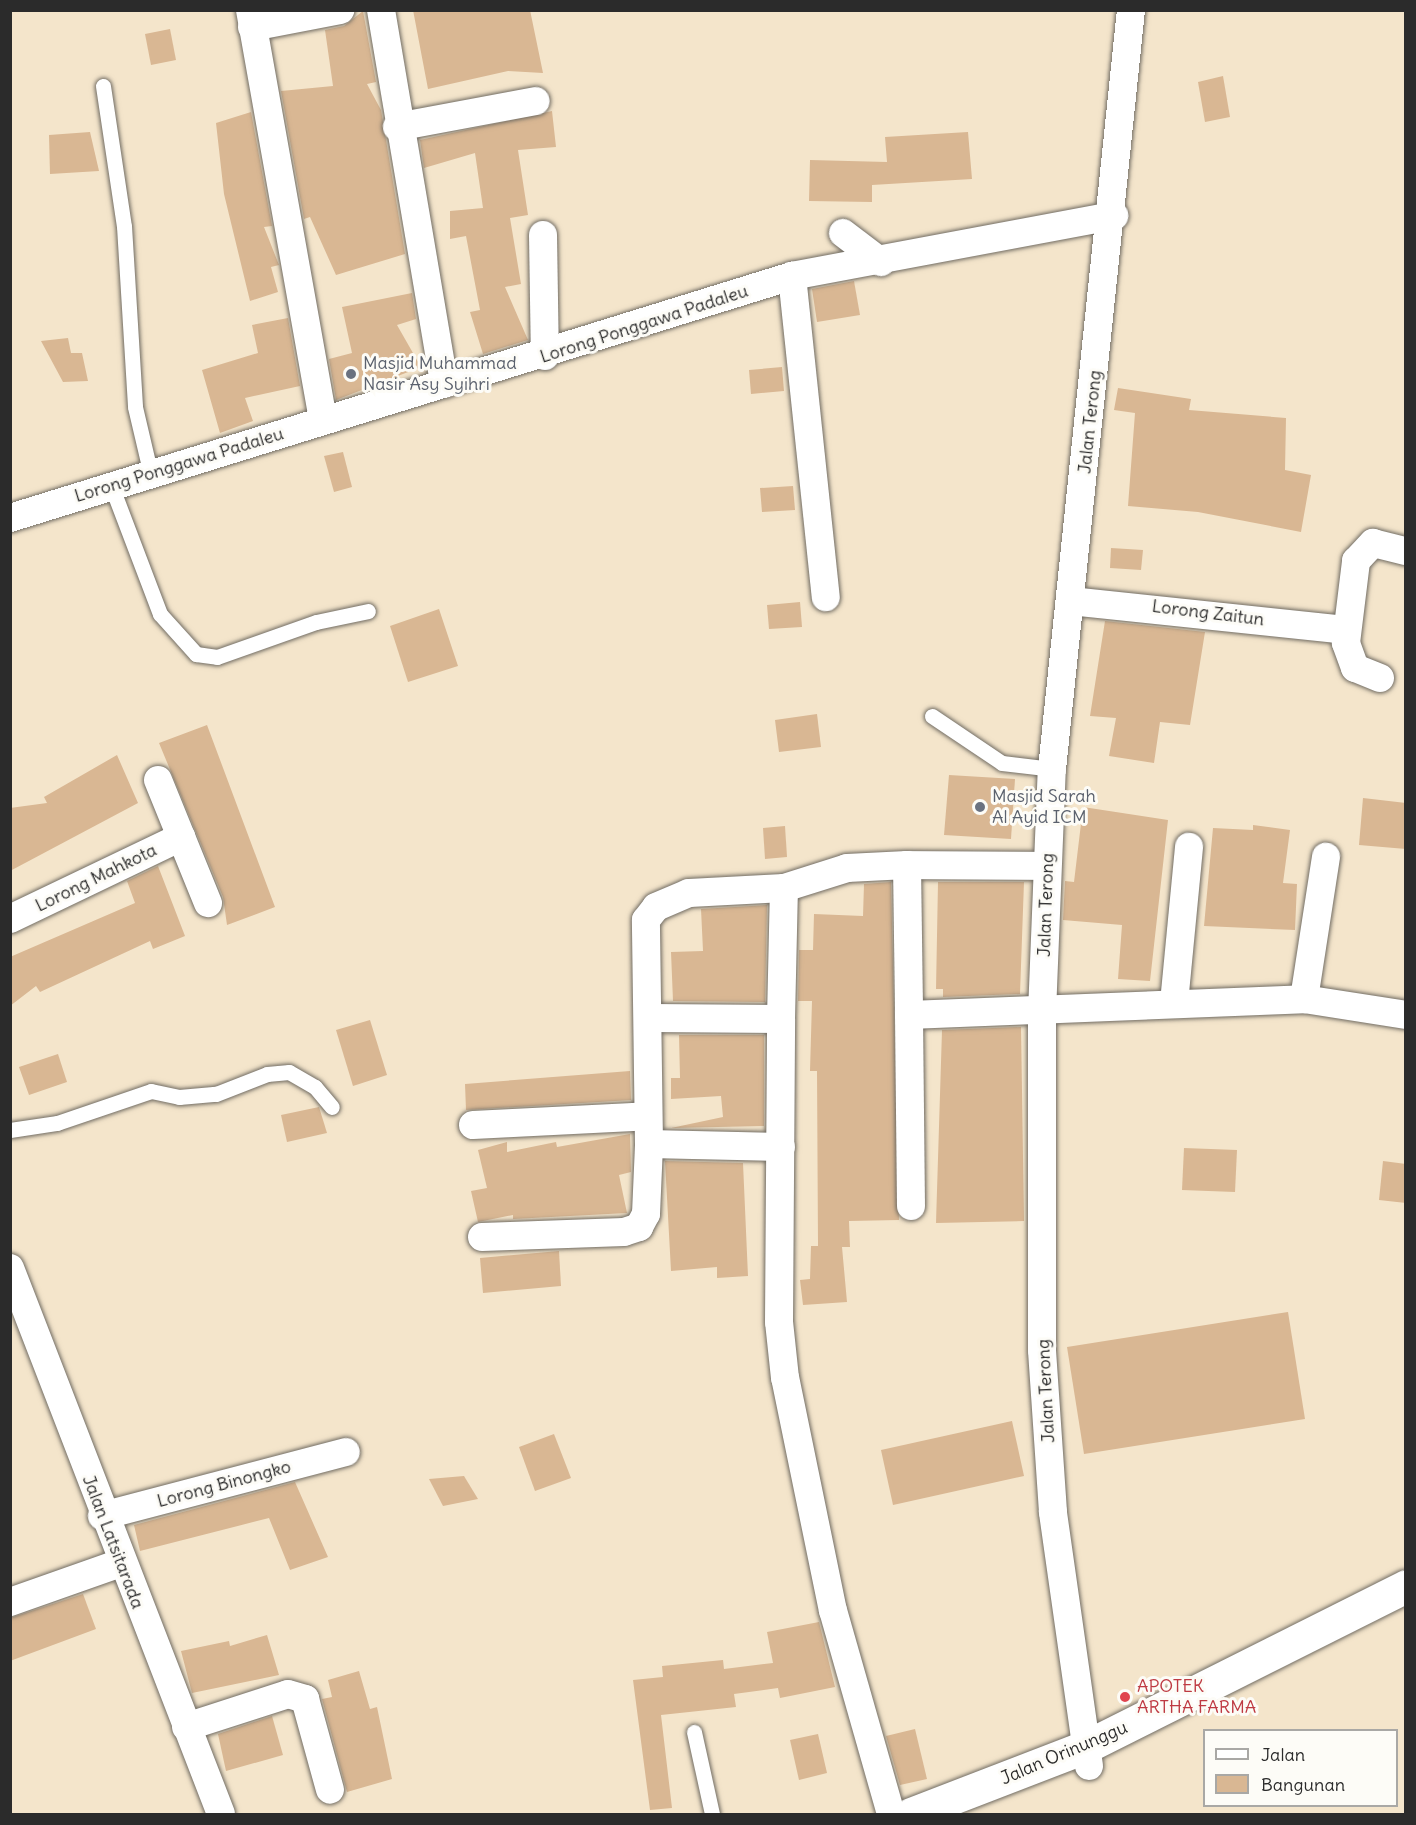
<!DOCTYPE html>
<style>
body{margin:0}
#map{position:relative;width:1416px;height:1825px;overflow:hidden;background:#f4e5cb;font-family:Delius,sans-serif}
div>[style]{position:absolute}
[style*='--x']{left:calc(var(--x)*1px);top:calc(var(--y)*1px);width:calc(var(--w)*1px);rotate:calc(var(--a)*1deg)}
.building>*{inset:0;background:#d9b793}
.roads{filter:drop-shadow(0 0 2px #716c63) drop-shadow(0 0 2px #716c63)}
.service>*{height:15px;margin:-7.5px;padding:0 7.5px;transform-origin:7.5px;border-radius:7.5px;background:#fff}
.minor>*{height:28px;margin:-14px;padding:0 14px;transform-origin:14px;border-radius:14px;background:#fff}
.tertiary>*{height:33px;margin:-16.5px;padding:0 16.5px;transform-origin:16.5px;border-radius:16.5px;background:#fff}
.dots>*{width:16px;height:16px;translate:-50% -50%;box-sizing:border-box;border:3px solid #fdfcf7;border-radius:50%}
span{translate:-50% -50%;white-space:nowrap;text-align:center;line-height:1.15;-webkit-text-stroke:6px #fdfcf7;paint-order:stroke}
.street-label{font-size:18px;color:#2b2b2b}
.worship-label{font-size:18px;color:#5b616d}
.left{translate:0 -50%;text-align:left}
.health-label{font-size:18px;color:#be3a42}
.frame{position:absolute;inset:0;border:12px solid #2b2b2b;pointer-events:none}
.legend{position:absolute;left:1203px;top:1729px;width:195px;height:78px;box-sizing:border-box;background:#fdfcf7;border:2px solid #a9a8a5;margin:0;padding:8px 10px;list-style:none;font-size:18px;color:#2b2b2b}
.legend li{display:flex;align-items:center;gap:12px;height:30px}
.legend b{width:30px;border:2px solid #a9a8a5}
</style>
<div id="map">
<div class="building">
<div style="clip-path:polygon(413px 10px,530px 10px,543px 73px,508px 71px,428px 89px)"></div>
<div style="clip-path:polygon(363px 11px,376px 82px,367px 84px,381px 110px,405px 254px,336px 275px,310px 217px,304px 219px,281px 91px,333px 86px,325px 30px,344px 26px)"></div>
<div style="clip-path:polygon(170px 29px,176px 60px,151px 65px,145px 34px)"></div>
<div style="clip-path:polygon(1223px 76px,1230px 117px,1205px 122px,1198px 82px)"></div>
<div style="clip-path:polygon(552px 111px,556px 147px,518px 150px,528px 215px,510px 218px,521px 284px,505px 287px,528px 340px,483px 354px,470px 312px,480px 310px,466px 236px,450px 239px,450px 211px,483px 208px,475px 153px,424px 168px,420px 140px)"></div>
<div style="clip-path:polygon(251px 112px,272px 226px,264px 227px,279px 265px,271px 267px,278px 292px,250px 301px,224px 194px,216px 123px)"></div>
<div style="clip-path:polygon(90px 132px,99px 171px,50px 174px,49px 135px)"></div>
<div style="clip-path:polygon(968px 132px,972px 179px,872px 185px,872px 202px,809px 201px,810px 160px,887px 162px,885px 137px)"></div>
<div style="clip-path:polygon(854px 281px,860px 315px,817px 322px,812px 289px)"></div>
<div style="clip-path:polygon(412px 293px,416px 319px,397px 325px,421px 367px,336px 400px,329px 359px,352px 353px,342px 307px)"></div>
<div style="clip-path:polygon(288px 318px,300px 386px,245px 398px,253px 421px,220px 433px,202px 370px,258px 353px,252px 325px)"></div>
<div style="clip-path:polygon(68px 338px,71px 353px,82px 353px,88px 381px,63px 382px,41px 341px)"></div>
<div style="clip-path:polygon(782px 367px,784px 391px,751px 394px,749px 370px)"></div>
<div style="clip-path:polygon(1118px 388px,1191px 399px,1189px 410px,1286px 418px,1285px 470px,1311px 475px,1301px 532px,1198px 512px,1128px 506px,1135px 413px,1114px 410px)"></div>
<div style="clip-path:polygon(343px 452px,352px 487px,334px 492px,324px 456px)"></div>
<div style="clip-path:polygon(793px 486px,795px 510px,762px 512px,760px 488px)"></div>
<div style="clip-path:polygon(1111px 548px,1143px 550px,1141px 570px,1110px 568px)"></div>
<div style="clip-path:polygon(800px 602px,802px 627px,769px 629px,767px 605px)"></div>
<div style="clip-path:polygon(439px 609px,458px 666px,408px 682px,390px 626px)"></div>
<div style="clip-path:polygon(1105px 621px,1205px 632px,1190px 725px,1160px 722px,1154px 763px,1109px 756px,1116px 718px,1090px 716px)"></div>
<div style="clip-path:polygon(817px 714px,821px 747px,779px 752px,775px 720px)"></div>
<div style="clip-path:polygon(207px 725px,275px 907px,227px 925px,223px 897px,159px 743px)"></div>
<div style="clip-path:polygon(117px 755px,138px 803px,10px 871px,10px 808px,47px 803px,44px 797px)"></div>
<div style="clip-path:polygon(949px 775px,1015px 779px,1011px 839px,944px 835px)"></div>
<div style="clip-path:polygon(1363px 798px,1406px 803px,1406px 849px,1359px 845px)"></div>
<div style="clip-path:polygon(1083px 807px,1168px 820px,1150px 981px,1118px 979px,1122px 925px,1063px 920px,1065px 881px,1074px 882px)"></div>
<div style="clip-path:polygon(1253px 825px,1290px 830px,1283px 883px,1297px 884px,1295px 930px,1204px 926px,1213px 828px,1253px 830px)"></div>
<div style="clip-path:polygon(785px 826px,787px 857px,765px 859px,763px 828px)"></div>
<div style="clip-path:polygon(158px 866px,185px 936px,153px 949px,150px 941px,40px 992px,36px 986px,10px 1006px,10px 957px,135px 903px,127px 881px)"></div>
<div style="clip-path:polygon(891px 882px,899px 1220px,849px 1221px,850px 1247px,842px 1247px,847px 1302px,803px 1305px,800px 1280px,810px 1279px,811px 1246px,818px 1246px,817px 1071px,810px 1071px,812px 1001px,798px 1001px,799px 950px,813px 950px,814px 914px,863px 916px,864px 884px)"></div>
<div style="clip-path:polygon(938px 882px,1024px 882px,1020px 994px,943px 997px,943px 989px,936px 989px)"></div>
<div style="clip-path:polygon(767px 905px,765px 1002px,673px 1001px,671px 952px,703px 951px,701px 909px)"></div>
<div style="clip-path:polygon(370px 1020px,387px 1075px,353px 1086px,336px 1030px)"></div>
<div style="clip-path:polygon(1021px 1027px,1024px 1221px,936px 1223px,942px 1030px)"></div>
<div style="clip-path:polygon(679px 1035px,764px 1035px,764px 1126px,671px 1128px,723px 1117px,721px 1096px,671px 1099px,671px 1078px,680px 1078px)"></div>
<div style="clip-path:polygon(58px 1054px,67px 1082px,29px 1095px,19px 1067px)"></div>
<div style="clip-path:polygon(630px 1071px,631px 1100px,466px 1110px,465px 1084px)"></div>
<div style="clip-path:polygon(319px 1107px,327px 1133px,287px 1142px,281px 1115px)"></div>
<div style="clip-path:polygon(630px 1134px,631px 1172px,619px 1175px,627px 1213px,513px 1219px,513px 1215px,478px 1222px,471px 1191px,487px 1188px,478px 1150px,507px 1142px,507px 1152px,556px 1142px,557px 1147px)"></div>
<div style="clip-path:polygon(1184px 1148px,1237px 1150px,1235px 1192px,1182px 1190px)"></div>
<div style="clip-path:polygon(665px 1161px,743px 1163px,748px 1276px,717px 1278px,717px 1267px,671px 1271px)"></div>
<div style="clip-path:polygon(1383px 1161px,1406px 1164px,1406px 1203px,1379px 1200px)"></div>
<div style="clip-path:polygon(559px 1251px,561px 1286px,483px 1293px,480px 1258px)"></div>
<div style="clip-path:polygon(1288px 1312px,1305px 1419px,1084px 1454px,1067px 1347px)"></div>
<div style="clip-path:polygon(1012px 1421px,1024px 1476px,893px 1505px,881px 1450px)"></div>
<div style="clip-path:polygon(554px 1434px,571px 1478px,535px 1491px,519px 1447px)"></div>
<div style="clip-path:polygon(464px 1476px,478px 1499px,443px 1506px,429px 1479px)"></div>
<div style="clip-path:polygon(295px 1482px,328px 1557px,290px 1570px,269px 1518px,140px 1551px,134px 1525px)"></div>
<div style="clip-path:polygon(83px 1594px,96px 1629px,10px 1661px,10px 1618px)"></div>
<div style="clip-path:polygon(819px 1622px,835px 1687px,780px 1698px,778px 1688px,734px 1694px,736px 1707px,661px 1715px,672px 1808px,650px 1810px,633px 1680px,663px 1677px,662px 1666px,723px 1660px,724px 1669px,773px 1663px,767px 1632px)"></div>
<div style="clip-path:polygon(267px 1635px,279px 1675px,192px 1693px,181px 1651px,229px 1641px,230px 1646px)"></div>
<div style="clip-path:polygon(359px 1671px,370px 1709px,377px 1707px,392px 1779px,347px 1792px,322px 1699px,332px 1697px,328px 1680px)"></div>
<div style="clip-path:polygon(272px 1716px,283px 1755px,226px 1771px,218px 1734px)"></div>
<div style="clip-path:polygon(915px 1729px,927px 1779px,900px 1785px,886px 1736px)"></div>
<div style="clip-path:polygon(818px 1734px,827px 1773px,799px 1780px,790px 1740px)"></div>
</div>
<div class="roads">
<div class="service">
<div style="--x:103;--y:86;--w:142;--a:81.5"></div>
<div style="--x:124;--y:226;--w:181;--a:86.5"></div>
<div style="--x:135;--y:407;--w:70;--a:76.8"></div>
<div style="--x:111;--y:485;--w:138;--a:69.2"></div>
<div style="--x:160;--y:614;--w:54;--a:48"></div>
<div style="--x:196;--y:654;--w:21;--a:8"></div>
<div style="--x:217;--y:657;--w:105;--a:-19.5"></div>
<div style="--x:316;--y:622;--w:53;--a:-11.9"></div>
<div style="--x:932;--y:716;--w:84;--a:33.9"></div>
<div style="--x:1002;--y:763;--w:50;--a:6.8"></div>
<div style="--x:10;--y:1130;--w:48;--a:-8.5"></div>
<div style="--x:57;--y:1123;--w:99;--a:-18.8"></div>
<div style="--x:151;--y:1091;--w:29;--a:12"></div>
<div style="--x:179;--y:1097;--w:37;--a:-5"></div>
<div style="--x:216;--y:1094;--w:55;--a:-21.4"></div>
<div style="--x:267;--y:1074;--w:22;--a:-5"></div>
<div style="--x:289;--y:1072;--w:30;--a:30"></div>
<div style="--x:315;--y:1087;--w:26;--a:50"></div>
<div style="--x:694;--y:1732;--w:84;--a:77.6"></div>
</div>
<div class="minor">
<div style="--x:250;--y:10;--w:416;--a:79.9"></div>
<div style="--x:381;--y:10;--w:379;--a:80.4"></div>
<div style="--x:252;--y:27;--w:90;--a:-10.9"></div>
<div style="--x:397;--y:127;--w:141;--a:-10.6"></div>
<div style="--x:843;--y:233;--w:48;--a:37.3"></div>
<div style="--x:543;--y:235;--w:121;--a:89.1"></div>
<div style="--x:792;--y:276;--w:323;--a:84"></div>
<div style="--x:10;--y:518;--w:819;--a:-17.2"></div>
<div style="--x:792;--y:276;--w:328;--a:-10.6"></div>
<div style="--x:1070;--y:601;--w:277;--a:6"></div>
<div style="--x:1380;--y:678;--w:27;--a:-158"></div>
<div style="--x:1355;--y:668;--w:27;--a:-110"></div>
<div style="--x:1346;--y:643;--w:83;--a:-83"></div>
<div style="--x:1356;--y:561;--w:25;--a:-47"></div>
<div style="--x:1373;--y:543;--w:34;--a:14"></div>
<div style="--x:158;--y:780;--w:133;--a:67.9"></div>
<div style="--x:1046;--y:866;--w:139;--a:-179.6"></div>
<div style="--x:907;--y:865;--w:150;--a:89.2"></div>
<div style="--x:909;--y:1015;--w:395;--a:-2.3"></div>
<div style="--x:1304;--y:999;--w:103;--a:8.9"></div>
<div style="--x:10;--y:919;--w:190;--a:-25.6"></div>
<div style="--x:1304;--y:999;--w:144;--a:-81.2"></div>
<div style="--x:1174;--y:1003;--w:157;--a:-84.5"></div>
<div style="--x:909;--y:1015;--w:191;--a:89.4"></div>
<div style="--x:651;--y:1018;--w:130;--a:0.4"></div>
<div style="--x:473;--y:1125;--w:175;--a:-2.9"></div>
<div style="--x:649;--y:1144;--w:132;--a:1.3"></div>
<div style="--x:482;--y:1237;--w:142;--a:-2"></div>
<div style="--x:624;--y:1232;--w:16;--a:-18"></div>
<div style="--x:639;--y:1227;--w:15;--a:-62"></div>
<div style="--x:646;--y:1214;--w:70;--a:-87.5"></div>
<div style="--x:649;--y:1144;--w:224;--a:-90.8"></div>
<div style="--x:646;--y:920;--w:16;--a:-52"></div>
<div style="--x:656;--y:907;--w:36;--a:-23"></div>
<div style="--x:689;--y:893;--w:95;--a:-3"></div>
<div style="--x:10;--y:1268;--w:585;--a:68.87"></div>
<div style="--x:102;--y:1516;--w:252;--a:-14.7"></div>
<div style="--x:10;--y:1602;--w:118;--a:-19.4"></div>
<div style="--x:186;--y:1727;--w:107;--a:-17.9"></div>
<div style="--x:288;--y:1694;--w:18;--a:16"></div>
<div style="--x:305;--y:1699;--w:94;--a:74.6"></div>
<div style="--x:1089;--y:1766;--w:257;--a:-98.1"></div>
<div style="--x:1053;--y:1512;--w:162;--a:-93.9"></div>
<div style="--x:1042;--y:1350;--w:337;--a:-90"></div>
<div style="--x:1042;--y:1013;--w:244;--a:-87.7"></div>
<div style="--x:1052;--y:769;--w:763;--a:-84.06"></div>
<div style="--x:891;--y:1814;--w:211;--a:-105.9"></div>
<div style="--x:833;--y:1611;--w:238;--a:-101.6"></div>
<div style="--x:785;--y:1378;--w:56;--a:-96.1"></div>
<div style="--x:779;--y:1322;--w:303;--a:-89.6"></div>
<div style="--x:781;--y:1019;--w:131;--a:-88.7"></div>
<div style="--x:784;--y:888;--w:66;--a:-17.6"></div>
<div style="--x:847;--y:868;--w:60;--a:-2.9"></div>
</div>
<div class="tertiary">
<div style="--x:911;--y:1814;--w:186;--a:-21.1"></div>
<div style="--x:1085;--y:1747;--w:359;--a:-26.6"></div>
</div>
</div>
<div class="dots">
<div style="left:351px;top:374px;background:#6b7280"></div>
<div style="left:980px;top:807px;background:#6b7280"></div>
<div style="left:1125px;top:1697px;background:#e0444e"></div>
</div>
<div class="street-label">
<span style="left:644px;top:324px;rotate:-18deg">Lorong Ponggawa Padaleu</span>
<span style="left:1090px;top:422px;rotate:-84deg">Jalan Terong</span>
<span style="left:179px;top:465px;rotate:-17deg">Lorong Ponggawa Padaleu</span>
<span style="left:1208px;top:613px;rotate:7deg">Lorong Zaitun</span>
<span style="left:96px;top:878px;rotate:-26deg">Lorong Mahkota</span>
<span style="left:1046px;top:905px;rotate:-88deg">Jalan Terong</span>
<span style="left:1046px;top:1391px;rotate:-93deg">Jalan Terong</span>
<span style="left:224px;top:1484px;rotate:-15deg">Lorong Binongko</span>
<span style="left:113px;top:1542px;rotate:69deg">Jalan Latsitarada</span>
<span style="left:1064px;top:1753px;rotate:-23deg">Jalan Orinunggu</span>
</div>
<div class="worship-label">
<span class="left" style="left:363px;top:374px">Masjid Muhammad<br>Nasir Asy Syihri</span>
<span class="left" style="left:992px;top:807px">Masjid Sarah<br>Al Ayid ICM</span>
</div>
<div class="health-label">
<span class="left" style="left:1137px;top:1697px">APOTEK<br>ARTHA FARMA</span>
</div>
<div class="frame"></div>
<ul class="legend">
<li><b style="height:8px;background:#fff"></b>Jalan</li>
<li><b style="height:16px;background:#d9b793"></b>Bangunan</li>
</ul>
</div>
